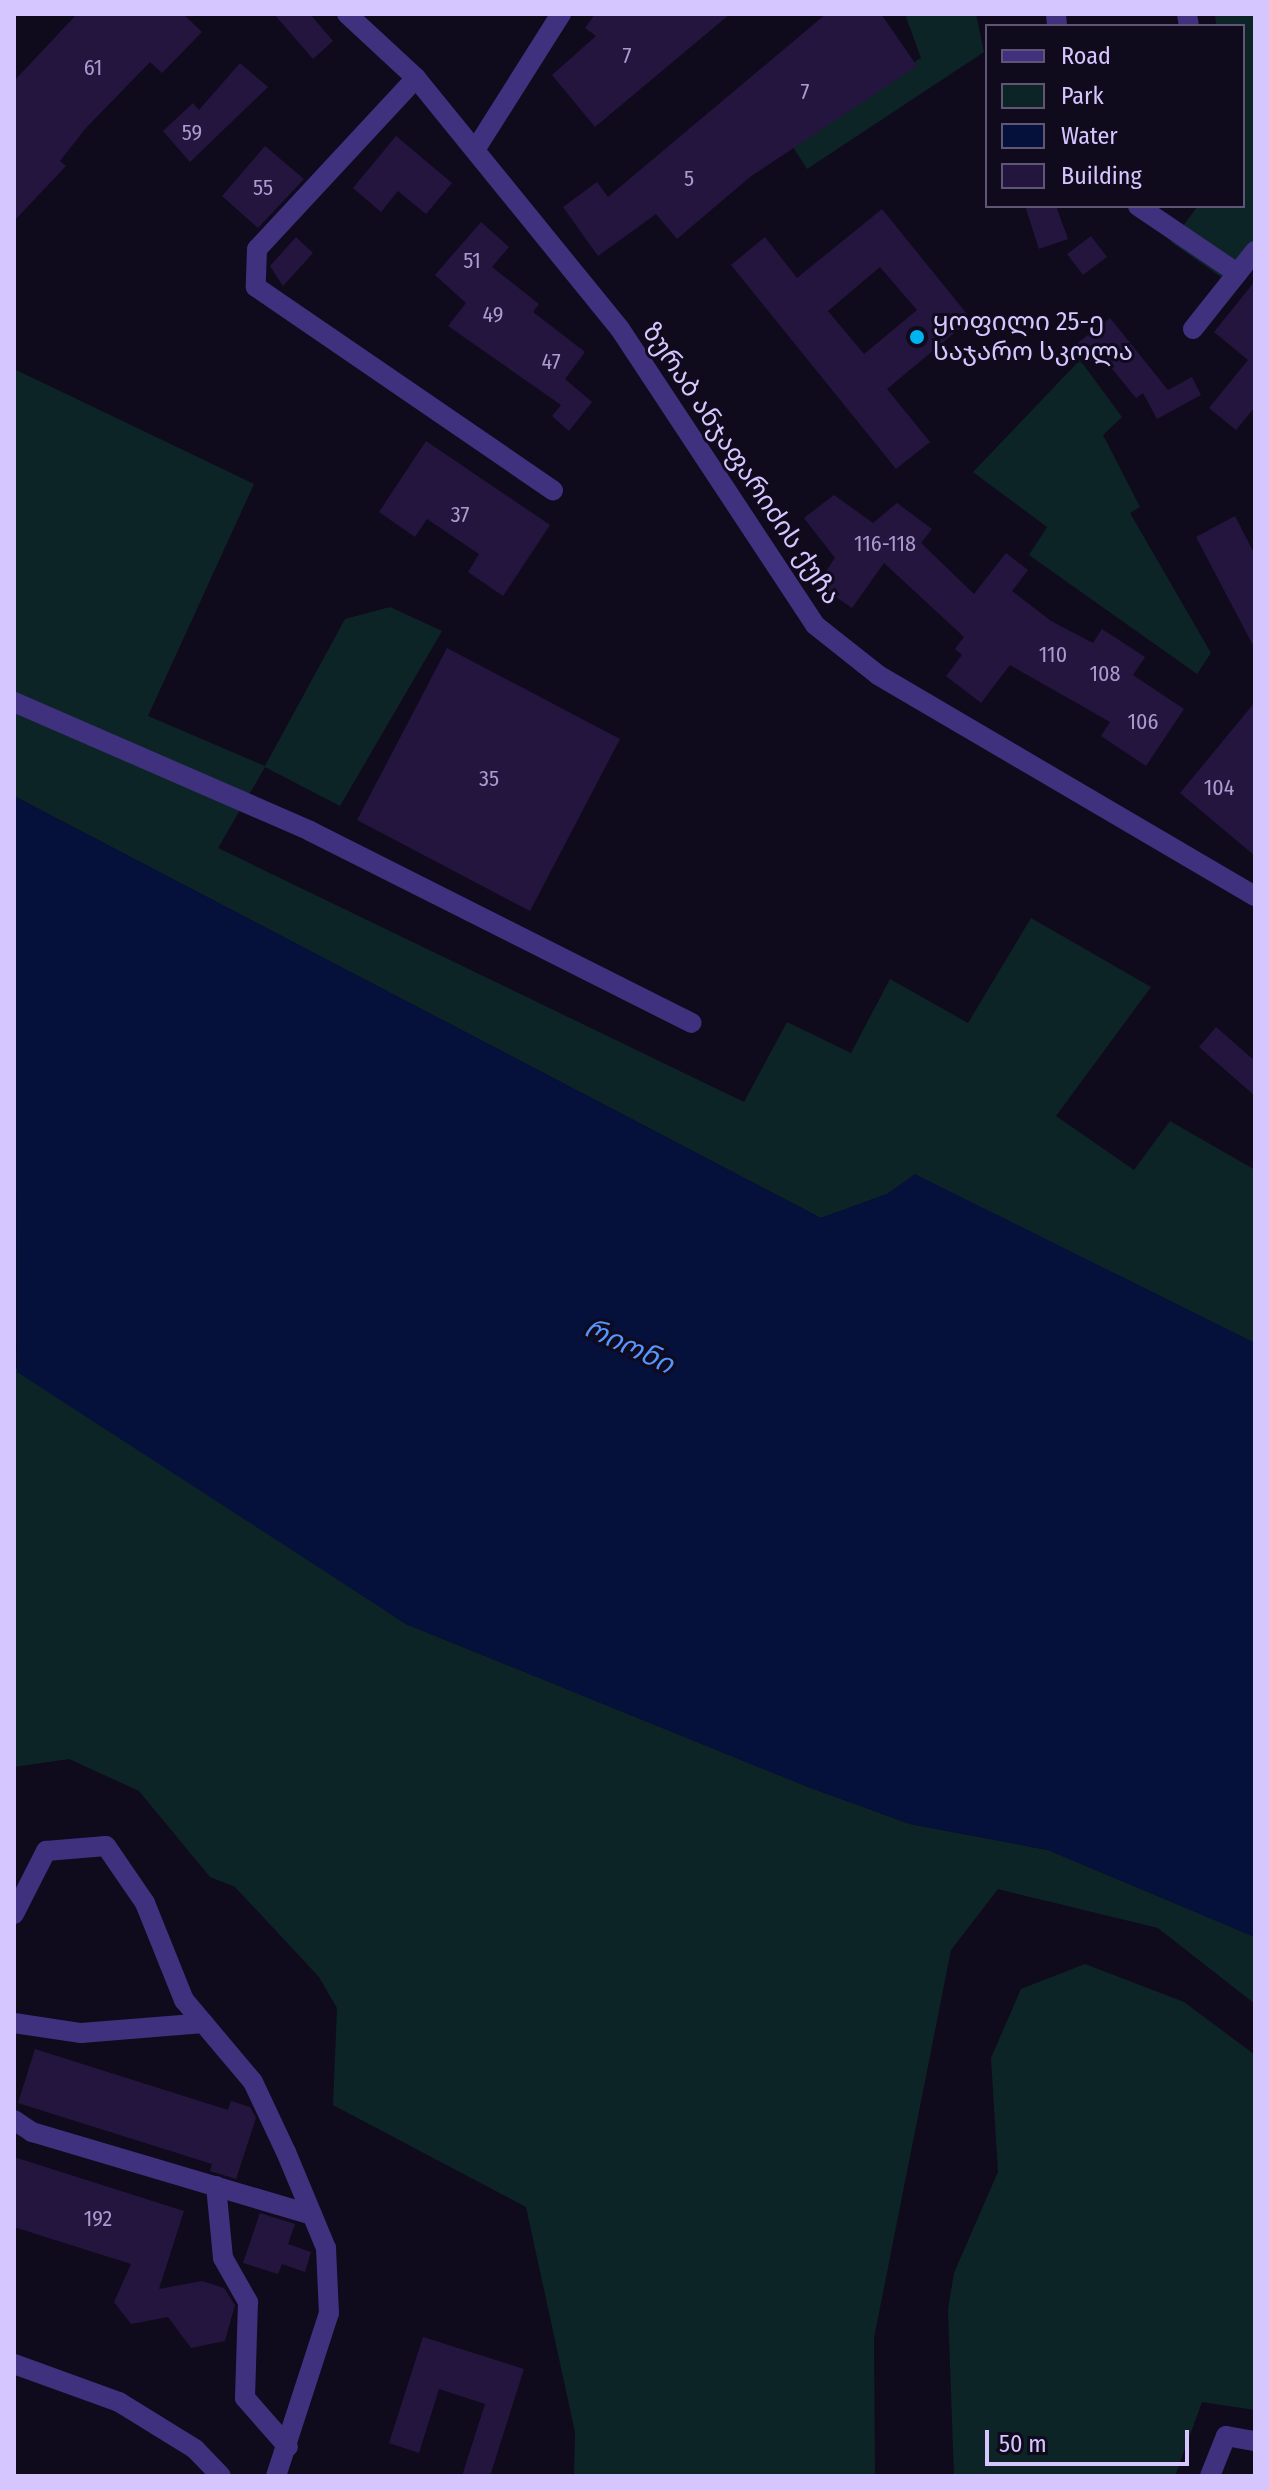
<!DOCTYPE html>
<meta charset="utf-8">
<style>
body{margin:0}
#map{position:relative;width:1269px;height:2490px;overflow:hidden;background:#100a1d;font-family:"Fira Sans Condensed","Noto Sans Georgian",sans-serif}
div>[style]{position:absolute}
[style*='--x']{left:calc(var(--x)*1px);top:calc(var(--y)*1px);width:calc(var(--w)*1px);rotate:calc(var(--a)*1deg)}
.green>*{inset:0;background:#0d2427}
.water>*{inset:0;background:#05103b}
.building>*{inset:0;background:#24153f}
.minor>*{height:20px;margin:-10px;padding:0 10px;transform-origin:10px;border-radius:10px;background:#40317f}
.dots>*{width:22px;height:22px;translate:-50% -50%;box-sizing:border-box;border:4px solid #100a1d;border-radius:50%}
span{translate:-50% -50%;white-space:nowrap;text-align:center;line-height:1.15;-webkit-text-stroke:6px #100a1d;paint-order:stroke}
.number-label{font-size:22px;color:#a99acf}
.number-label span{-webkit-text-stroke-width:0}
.poi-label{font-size:26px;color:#d5c6ff}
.left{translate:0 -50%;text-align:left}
.street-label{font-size:26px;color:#d5c6ff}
.water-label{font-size:28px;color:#5495ff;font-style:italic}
.frame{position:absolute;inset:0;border:16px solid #d5c6ff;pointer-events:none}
.legend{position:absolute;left:985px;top:24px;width:260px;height:184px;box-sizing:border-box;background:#100a1d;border:2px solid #5f5577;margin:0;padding:10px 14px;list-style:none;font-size:24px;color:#d5c6ff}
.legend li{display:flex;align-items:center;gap:16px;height:40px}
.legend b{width:40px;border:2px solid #5f5577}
.scale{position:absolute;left:985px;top:2430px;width:204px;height:36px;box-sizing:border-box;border:4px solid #d5c6ff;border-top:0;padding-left:10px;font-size:24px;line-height:28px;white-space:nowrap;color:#d5c6ff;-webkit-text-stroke:6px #100a1d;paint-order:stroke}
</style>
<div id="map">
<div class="green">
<div style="clip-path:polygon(905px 14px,976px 14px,984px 52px,807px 169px,789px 141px,921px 58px)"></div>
<div style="clip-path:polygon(1215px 14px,1255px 14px,1255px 241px,1224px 279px,1171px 242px,1198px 206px,1243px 206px,1243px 26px,1216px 26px)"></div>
<div style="clip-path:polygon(1080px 360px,1122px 417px,1103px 435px,1140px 507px,1130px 513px,1211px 653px,1197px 674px,1029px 555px,1047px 527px,973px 472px)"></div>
<div style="clip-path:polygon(14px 369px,254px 484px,148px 716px,265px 766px,345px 619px,390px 607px,442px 631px,340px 806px,265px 767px,218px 848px,744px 1102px,787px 1022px,851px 1053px,890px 979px,968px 1023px,1031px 918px,1151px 987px,1056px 1116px,1134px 1170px,1170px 1121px,1255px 1170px,1255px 1343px,915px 1175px,887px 1194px,821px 1218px,14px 796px)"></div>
<div style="clip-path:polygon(14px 1367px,406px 1624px,808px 1787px,910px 1824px,1048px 1850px,1255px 1937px,1255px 2004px,1158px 1928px,998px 1889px,951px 1950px,874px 2338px,875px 2476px,574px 2476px,575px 2432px,526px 2207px,333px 2105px,337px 2008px,319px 1977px,235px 1887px,210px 1877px,139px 1791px,69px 1759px,14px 1767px)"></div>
<div style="clip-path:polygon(1085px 1964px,1184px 2002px,1255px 2055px,1255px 2410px,1202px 2402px,1175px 2476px,954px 2476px,948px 2309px,954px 2273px,998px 2172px,991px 2058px,1021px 1989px)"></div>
</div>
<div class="water">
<div style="clip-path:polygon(14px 796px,821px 1218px,887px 1194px,915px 1174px,1255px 1343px,1255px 1937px,1048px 1850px,910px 1824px,808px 1787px,406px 1624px,17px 1372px)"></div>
</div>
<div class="building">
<div style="clip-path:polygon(77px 14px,183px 14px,202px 32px,162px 73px,150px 62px,85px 129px,60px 161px,66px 166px,14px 221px,14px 81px)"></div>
<div style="clip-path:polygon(274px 14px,310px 14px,333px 41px,313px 59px)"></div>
<div style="clip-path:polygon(595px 14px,730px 14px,595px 127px,552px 75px,596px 36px,585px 28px)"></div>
<div style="clip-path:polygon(826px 14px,881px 14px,917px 66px,750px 177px,677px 239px,656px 214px,598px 256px,563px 207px,597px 182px,608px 197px)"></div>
<div style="clip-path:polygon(240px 63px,268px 87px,190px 162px,163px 131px,193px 103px,199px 110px)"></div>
<div style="clip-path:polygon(396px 136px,452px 183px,426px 214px,398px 191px,381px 212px,353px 188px)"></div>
<div style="clip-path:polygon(265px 146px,304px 179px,258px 228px,222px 196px)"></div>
<div style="clip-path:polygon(1025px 206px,1056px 206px,1068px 239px,1039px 249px)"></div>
<div style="clip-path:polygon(evenodd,882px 209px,971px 319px,887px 389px,930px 442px,896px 469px,731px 265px,765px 237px,797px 278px,882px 209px,880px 267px,917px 310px,864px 354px,828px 311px,880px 267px)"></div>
<div style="clip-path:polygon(481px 222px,509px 247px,492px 267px,539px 304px,533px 312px,585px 352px,565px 379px,592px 402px,569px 431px,552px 416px,561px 405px,448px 326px,466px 303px,435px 275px)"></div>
<div style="clip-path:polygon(1091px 236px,1107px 257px,1083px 275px,1067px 254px)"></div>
<div style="clip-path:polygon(296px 237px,313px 253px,283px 286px,270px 266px)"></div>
<div style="clip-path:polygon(1255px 281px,1255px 407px,1236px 430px,1209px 408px,1248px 360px,1214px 332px)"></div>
<div style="clip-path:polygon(1110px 318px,1168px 390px,1192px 377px,1201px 395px,1157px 419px,1143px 393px,1136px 398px,1100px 354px,1090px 362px,1076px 344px)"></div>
<div style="clip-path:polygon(426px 441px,550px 525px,503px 596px,468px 572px,479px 554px,427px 519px,415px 537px,379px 512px)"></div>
<div style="clip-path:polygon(834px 495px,873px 523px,897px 503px,932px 529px,921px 543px,974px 594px,1006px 553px,1028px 570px,1012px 591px,1051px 621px,1093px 643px,1102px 629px,1145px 657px,1133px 675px,1184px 709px,1146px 766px,1101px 736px,1110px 722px,1010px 665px,981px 703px,946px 676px,962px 655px,955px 649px,964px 637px,884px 563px,852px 608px,817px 584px,835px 558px,804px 518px)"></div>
<div style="clip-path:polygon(1235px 516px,1255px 555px,1255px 649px,1196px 537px)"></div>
<div style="clip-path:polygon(447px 648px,620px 739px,530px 911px,357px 820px)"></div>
<div style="clip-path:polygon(1255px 702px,1255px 856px,1180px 793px)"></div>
<div style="clip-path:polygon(1216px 1027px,1255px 1061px,1255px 1096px,1199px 1047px)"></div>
<div style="clip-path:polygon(35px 2049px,228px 2110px,231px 2101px,250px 2107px,256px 2118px,236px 2179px,210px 2171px,212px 2164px,18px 2103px)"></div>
<div style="clip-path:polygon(14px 2157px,184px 2211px,159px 2289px,202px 2281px,224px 2288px,235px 2305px,225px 2341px,191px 2348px,168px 2317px,131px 2324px,114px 2302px,131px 2264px,14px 2227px)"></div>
<div style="clip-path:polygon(260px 2213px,295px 2224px,288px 2244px,311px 2252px,305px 2272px,282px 2264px,278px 2274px,243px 2263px)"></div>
<div style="clip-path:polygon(423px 2337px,524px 2369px,490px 2476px,462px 2476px,485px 2404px,439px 2389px,419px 2453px,389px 2443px)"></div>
</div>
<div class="minor">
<div style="--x:347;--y:14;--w:94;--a:42.8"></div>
<div style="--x:416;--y:78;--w:323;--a:50.9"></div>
<div style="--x:620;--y:329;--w:354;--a:56.6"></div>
<div style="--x:815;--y:625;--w:80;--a:38.4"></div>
<div style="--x:878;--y:675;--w:437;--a:30.4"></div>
<div style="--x:1056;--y:14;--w:12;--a:85"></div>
<div style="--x:1187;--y:14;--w:12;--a:81"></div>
<div style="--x:416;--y:78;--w:233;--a:132.9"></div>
<div style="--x:257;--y:249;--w:38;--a:92"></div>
<div style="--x:256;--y:287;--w:360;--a:34.4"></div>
<div style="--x:475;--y:150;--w:161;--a:-57.7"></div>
<div style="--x:1138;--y:206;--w:120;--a:34.1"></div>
<div style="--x:1193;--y:329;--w:100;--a:-51.5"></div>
<div style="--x:14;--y:702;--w:323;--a:23.5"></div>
<div style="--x:310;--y:831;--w:427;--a:26.7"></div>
<div style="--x:14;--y:1914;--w:71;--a:-63.1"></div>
<div style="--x:46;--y:1851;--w:60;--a:-4.8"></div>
<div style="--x:106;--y:1846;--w:69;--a:55.6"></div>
<div style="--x:145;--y:1903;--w:105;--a:68.1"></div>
<div style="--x:184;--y:2000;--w:107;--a:49.9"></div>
<div style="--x:253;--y:2082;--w:77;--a:64.8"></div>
<div style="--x:286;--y:2152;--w:104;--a:67.4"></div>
<div style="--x:326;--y:2248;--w:65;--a:87.4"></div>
<div style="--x:329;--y:2313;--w:171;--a:108"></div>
<div style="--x:14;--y:2023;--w:68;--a:8.5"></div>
<div style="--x:81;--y:2033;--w:123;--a:-4.6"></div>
<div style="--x:14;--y:2120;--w:22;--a:34"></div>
<div style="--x:32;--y:2132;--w:292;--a:16.5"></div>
<div style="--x:216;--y:2186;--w:72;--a:84.4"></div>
<div style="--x:223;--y:2258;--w:51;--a:60.4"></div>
<div style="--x:248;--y:2302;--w:96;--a:91.8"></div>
<div style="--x:245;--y:2398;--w:65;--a:48.7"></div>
<div style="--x:14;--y:2364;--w:112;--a:19.9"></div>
<div style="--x:119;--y:2402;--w:89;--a:31.7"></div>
<div style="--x:195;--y:2449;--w:37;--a:46"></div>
<div style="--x:1210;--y:2476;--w:43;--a:-68.2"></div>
<div style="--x:1226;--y:2436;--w:29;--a:10"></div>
</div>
<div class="dots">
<div style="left:917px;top:337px;background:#00b3f1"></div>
</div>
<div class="number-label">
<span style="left:627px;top:56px">7</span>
<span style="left:93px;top:68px">61</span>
<span style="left:805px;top:92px">7</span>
<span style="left:192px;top:133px">59</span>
<span style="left:689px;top:179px">5</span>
<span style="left:263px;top:188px">55</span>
<span style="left:472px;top:261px">51</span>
<span style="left:493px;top:315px">49</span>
<span style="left:551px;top:362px">47</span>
<span style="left:460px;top:515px">37</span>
<span style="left:885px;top:544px">116-118</span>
<span style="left:1053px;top:655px">110</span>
<span style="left:1105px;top:674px">108</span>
<span style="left:1143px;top:722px">106</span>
<span style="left:489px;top:779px">35</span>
<span style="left:1219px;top:788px">104</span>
<span style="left:98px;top:2219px">192</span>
</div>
<div class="poi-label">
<span class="left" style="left:933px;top:337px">ყოფილი 25-ე<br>საჯარო სკოლა</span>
</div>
<div class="street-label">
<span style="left:741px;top:464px;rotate:56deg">ზურაბ ანჯაფარიძის ქუჩა</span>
</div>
<div class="water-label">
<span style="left:629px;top:1346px;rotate:25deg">რიონი</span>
</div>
<div class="frame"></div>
<ul class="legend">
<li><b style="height:10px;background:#40317f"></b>Road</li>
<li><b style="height:22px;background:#0d2427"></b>Park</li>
<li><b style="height:22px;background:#05103b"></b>Water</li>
<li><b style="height:22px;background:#24153f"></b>Building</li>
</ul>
<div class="scale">50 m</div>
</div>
